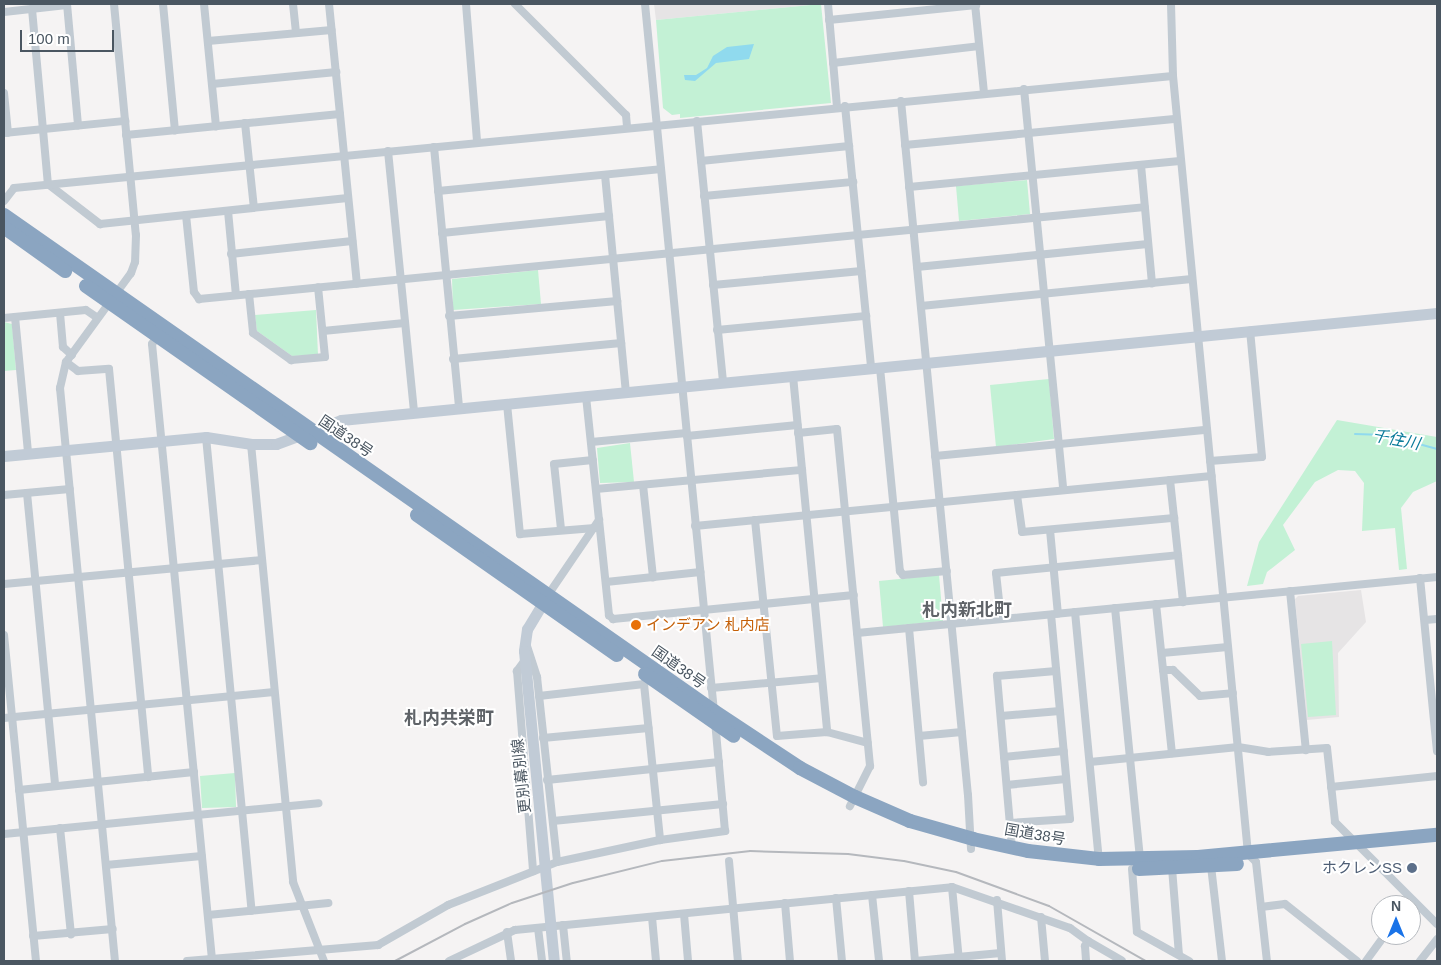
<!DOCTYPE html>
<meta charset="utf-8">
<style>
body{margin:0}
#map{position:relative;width:1441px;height:965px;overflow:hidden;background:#f5f3f3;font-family:Helvetica,"Noto Sans JP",sans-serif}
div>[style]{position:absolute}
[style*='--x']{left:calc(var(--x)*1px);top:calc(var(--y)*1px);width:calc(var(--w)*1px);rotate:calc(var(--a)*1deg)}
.education>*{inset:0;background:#e6e4e5}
.green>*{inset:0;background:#c3f1d5}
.water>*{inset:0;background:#90daee}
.stream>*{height:2px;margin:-1px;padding:0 1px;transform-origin:1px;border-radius:1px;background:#90daee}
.street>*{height:8px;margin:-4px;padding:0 4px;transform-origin:4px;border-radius:4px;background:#c1cad2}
.secondary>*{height:11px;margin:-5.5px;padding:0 5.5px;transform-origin:5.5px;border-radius:5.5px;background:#c1cbd6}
.highway>*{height:14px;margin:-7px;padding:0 7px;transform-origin:7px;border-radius:7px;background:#8ba5c1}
.rail>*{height:2px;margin:-1px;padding:0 1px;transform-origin:1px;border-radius:1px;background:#b5b8bd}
.dots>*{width:14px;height:14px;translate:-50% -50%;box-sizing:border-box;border:2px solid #fff;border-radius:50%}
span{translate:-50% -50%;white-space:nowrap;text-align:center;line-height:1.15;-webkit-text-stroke:4px #fff;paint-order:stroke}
.street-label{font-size:15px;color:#4a5661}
.food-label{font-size:15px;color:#c56008}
.left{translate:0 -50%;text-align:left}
.service-label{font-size:15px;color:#4e5e75}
.right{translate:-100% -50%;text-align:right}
.water-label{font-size:16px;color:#0c7c9b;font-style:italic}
.quarter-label{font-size:18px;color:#5f6368;font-weight:700}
.frame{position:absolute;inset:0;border:5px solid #4a5661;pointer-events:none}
.north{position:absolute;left:1371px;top:895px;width:50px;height:50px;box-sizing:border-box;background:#fff;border:1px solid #b7bbc0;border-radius:50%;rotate:0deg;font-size:14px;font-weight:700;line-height:20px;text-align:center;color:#4a5661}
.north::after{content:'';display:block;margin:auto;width:18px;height:22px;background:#1a73e8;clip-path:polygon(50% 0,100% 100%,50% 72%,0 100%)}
.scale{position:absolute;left:20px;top:30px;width:94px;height:22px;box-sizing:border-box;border:2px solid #4a5661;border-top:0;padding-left:6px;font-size:15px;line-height:18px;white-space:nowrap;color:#4a5661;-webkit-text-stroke:4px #fff;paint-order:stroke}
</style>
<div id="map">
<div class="education">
<div style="clip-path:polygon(654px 4px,821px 4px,656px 20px)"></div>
<div style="clip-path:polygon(1361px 590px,1366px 622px,1338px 653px,1339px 717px,1307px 720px,1295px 599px,1298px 596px)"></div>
</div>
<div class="green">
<div style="clip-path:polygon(821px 4px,831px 103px,680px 118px,680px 114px,672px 115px,663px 108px,656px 20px)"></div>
<div style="clip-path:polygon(1027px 180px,1030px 214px,959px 221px,956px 186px)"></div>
<div style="clip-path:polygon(538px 270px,541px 304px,453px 310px,452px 279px)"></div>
<div style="clip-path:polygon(316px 310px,318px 355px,292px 356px,257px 331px,255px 315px)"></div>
<div style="clip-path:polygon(4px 322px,12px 324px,16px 370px,4px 371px)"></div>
<div style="clip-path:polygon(1049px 379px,1054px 439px,996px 447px,990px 385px)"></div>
<div style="clip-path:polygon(1337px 420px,1437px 437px,1437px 481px,1413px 492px,1401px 508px,1407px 569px,1399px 570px,1395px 528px,1362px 531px,1364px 483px,1355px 471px,1338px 470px,1315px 482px,1283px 525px,1295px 550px,1267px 572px,1263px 584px,1247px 586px,1259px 542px)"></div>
<div style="clip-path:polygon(630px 443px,634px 482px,600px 483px,597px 448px)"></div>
<div style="clip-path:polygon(939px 575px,943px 621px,883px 627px,879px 581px)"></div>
<div style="clip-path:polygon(1332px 641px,1336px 715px,1308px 717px,1301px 644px)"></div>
<div style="clip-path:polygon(235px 773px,236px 807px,202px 808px,200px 776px)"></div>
</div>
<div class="water">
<div style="clip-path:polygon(754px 44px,749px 59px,716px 63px,695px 81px,685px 80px,684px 75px,696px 75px,707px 68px,713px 56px,727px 47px)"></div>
</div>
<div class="stream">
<div style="--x:1355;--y:434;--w:31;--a:2"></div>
<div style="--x:1386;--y:435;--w:53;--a:15.4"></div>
</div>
<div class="street">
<div style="--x:67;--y:4;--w:122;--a:84.8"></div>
<div style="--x:114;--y:4;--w:232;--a:84.6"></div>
<div style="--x:136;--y:235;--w:27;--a:92"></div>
<div style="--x:135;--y:262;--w:12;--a:110"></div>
<div style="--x:131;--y:273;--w:110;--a:126.1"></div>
<div style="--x:66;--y:362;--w:27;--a:103"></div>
<div style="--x:60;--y:388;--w:576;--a:84.52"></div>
<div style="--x:163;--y:4;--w:127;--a:84.6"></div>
<div style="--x:204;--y:4;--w:123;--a:84.4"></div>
<div style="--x:293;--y:4;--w:29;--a:84"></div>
<div style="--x:329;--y:4;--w:281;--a:84.3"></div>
<div style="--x:466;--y:4;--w:138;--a:85.4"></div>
<div style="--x:515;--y:4;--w:157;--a:45"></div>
<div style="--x:626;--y:115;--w:12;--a:85"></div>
<div style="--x:645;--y:4;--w:710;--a:84.43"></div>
<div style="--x:828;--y:4;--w:103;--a:85"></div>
<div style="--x:975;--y:4;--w:89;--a:84.2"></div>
<div style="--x:1171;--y:4;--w:72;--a:88.4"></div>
<div style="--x:1173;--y:76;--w:782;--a:84.49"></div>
<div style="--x:1248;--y:854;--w:11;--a:45"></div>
<div style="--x:1256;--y:862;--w:100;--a:83.7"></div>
<div style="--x:32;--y:9;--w:176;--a:84.8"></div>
<div style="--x:48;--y:184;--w:66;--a:37.6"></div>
<div style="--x:100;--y:224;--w:249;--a:-6"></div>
<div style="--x:4;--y:12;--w:63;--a:-6.3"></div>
<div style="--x:829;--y:20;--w:148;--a:-5.8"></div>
<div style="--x:208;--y:41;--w:124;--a:-5.1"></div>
<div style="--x:833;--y:63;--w:147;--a:-6.6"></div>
<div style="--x:212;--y:84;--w:125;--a:-5.5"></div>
<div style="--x:1024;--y:89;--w:403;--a:84.4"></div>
<div style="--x:4;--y:93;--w:40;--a:84.3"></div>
<div style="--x:901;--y:101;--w:697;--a:84.49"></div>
<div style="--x:968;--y:795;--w:54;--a:86.8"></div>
<div style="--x:845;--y:106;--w:263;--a:84.3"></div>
<div style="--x:697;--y:121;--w:263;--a:84.3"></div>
<div style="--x:245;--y:123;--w:85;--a:84"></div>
<div style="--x:4;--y:133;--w:122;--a:-5.7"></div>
<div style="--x:126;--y:135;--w:215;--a:-5.6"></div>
<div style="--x:905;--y:145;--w:273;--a:-5.5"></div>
<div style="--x:434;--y:147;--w:262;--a:84.5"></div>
<div style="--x:388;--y:151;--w:263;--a:84.3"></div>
<div style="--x:701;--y:161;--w:149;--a:-5.8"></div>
<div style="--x:1141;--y:165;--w:119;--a:84.7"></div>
<div style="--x:605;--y:175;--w:218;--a:84.5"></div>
<div style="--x:909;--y:187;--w:272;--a:-5.5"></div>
<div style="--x:438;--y:191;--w:224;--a:-5.6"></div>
<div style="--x:704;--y:196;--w:150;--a:-5.4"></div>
<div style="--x:4;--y:201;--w:16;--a:-52"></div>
<div style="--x:14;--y:188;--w:1164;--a:-5.52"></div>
<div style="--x:228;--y:211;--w:84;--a:84.6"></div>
<div style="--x:186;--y:215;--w:77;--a:84.1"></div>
<div style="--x:194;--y:292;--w:9;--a:54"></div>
<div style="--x:199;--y:299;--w:950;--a:-5.55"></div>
<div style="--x:442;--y:233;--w:168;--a:-5.8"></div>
<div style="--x:231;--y:254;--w:122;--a:-6.1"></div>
<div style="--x:917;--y:267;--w:232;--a:-5.7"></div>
<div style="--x:713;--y:285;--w:149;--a:-5.4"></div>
<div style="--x:249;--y:294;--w:39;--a:84"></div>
<div style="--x:253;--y:333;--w:47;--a:35.4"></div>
<div style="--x:291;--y:360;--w:34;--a:-5"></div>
<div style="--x:325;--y:357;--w:70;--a:-95.7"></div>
<div style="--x:921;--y:306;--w:272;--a:-5.7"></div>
<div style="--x:60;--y:313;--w:34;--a:85"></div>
<div style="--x:63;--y:347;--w:12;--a:42"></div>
<div style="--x:449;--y:316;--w:169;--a:-5.1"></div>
<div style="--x:15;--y:317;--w:137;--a:84.5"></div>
<div style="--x:4;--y:318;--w:82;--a:-5.6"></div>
<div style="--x:86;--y:310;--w:14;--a:34"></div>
<div style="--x:717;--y:330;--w:150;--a:-5.4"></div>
<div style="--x:323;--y:331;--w:82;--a:-5.6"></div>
<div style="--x:159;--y:333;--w:13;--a:122"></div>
<div style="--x:152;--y:344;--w:618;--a:84.43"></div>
<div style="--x:453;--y:359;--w:169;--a:-5.4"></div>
<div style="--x:66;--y:362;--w:15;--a:37"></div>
<div style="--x:78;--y:371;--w:31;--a:-4"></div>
<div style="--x:109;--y:369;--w:410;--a:84.5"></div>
<div style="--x:880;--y:368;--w:204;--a:84.4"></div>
<div style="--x:900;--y:571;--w:5;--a:53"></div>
<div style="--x:903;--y:575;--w:44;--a:-5.2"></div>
<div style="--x:793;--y:376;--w:358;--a:84.5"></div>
<div style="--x:507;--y:404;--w:131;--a:84.3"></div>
<div style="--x:520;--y:534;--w:75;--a:-4.6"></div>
<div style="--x:798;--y:433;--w:39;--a:-6"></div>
<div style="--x:837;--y:429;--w:339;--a:84.4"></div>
<div style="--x:870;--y:766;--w:45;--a:116.6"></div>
<div style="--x:687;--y:436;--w:111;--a:-5.7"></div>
<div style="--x:206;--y:437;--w:476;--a:84.5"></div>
<div style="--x:591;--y:442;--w:96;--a:-5.4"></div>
<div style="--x:251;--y:444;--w:440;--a:84.5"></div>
<div style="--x:293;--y:882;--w:85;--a:68.6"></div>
<div style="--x:935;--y:456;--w:273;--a:-5.5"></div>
<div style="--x:1210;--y:461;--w:52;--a:-4.4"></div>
<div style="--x:1262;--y:457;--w:127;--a:-95.4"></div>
<div style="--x:1170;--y:480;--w:123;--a:83.9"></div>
<div style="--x:643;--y:485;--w:93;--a:83.8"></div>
<div style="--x:596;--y:489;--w:207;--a:-5.3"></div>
<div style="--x:27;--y:493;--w:294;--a:84.5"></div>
<div style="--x:4;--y:495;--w:66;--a:-5.2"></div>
<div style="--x:1017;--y:495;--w:37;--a:82"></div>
<div style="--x:1022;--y:532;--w:153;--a:-5.3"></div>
<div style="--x:599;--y:520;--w:96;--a:84"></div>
<div style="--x:609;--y:615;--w:6;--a:45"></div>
<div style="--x:613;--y:619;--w:242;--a:-5.7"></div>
<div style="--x:755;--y:520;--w:217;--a:84.2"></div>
<div style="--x:777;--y:736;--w:50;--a:-4.6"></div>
<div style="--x:827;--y:732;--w:42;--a:15"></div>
<div style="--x:695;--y:526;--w:519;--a:-5.52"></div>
<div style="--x:561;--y:529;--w:65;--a:-96.1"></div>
<div style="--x:554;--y:464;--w:39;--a:-6"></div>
<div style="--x:1050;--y:530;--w:84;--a:84.6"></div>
<div style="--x:1420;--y:578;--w:174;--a:84.4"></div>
<div style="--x:606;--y:582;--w:95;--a:-6.1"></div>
<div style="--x:4;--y:584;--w:259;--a:-5.3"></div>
<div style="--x:1290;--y:591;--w:160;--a:84.3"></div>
<div style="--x:548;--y:595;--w:91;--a:-55.8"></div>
<div style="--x:599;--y:520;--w:125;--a:-96"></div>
<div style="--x:1156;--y:604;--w:150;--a:83.9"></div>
<div style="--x:1115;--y:608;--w:253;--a:84.3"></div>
<div style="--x:1075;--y:612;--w:248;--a:84.5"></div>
<div style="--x:1001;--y:619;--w:46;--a:-96.2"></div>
<div style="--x:996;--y:573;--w:183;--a:-5.6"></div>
<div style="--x:1425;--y:620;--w:12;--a:-5"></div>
<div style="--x:909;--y:628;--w:155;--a:84.8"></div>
<div style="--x:857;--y:633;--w:583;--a:-5.51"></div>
<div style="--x:4;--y:635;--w:328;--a:84.4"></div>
<div style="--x:526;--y:643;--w:36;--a:72"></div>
<div style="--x:537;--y:677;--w:186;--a:83.8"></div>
<div style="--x:1162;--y:653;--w:66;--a:-5.2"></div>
<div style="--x:525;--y:660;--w:14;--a:126"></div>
<div style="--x:517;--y:671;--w:201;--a:85.4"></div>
<div style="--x:1163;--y:670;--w:10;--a:0"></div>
<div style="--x:1173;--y:670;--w:37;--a:44"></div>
<div style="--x:1200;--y:696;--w:33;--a:-5"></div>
<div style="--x:644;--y:684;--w:157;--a:84.1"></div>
<div style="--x:711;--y:688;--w:111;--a:-5.1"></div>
<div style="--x:539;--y:696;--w:106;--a:-6.5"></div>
<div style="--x:644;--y:684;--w:4;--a:-56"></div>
<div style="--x:1001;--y:716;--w:59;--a:-4.8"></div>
<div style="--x:4;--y:718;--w:271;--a:-5.5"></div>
<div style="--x:919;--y:736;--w:43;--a:-5.3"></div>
<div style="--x:543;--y:738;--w:106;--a:-5.4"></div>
<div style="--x:1004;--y:757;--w:60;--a:-5.7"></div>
<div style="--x:1090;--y:762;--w:149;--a:-5.8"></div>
<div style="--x:1238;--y:747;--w:30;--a:9"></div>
<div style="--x:1268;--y:752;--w:59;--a:-3.9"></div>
<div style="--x:1327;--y:748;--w:74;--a:83.8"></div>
<div style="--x:1335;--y:822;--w:144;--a:45"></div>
<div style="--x:547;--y:780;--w:173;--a:-6"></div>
<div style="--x:1007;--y:785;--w:59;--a:-5.8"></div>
<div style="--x:1331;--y:787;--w:107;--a:-5.9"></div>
<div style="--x:19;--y:790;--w:176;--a:-5.9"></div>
<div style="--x:553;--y:821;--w:171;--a:-5.7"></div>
<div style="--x:1010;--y:823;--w:60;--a:-3.8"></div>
<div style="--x:1070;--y:819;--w:205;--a:-95.3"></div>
<div style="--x:60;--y:828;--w:107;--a:84.1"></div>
<div style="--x:4;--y:834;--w:316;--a:-5.6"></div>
<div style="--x:1012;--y:848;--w:173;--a:-95"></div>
<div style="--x:997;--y:676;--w:59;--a:-4.8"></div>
<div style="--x:729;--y:861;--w:100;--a:84.9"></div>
<div style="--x:106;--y:865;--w:96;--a:-5.4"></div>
<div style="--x:1211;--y:866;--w:96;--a:83.4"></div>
<div style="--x:1172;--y:868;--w:87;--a:85.4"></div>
<div style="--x:1132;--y:869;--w:63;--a:85.5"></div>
<div style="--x:1137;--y:932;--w:60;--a:29.1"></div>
<div style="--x:952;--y:887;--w:74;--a:84.6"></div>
<div style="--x:909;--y:891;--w:70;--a:85.1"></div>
<div style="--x:872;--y:895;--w:66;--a:83.9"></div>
<div style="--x:836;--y:898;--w:63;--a:84.6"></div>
<div style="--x:997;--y:900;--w:61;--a:85.3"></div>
<div style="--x:785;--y:903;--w:58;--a:85.1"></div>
<div style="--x:1261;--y:907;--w:24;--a:-7"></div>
<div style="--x:1285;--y:904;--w:92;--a:38.4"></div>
<div style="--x:684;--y:914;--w:47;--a:85.1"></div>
<div style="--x:208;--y:915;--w:121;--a:-5.7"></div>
<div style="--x:652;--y:917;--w:44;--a:84.8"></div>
<div style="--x:1041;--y:917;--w:44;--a:84.8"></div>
<div style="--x:563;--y:925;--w:36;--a:84"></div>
<div style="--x:538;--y:928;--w:33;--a:83"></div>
<div style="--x:507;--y:932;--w:29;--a:82"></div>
<div style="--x:33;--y:936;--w:80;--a:-5"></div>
<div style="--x:1088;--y:941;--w:39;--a:30"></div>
<div style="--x:187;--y:961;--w:192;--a:-4.8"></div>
<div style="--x:378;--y:945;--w:81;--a:-29.7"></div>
<div style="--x:448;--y:905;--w:117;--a:-21.5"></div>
<div style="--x:557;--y:862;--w:105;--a:-12.1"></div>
<div style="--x:660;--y:840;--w:66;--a:-7.9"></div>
<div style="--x:725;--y:831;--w:109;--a:-95.2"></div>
<div style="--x:449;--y:961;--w:73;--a:-25.2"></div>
<div style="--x:515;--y:930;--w:439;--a:-5.6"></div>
<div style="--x:952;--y:887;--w:125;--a:19.2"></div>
<div style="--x:1070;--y:928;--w:22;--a:36"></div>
<div style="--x:1088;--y:941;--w:6;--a:121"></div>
<div style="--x:1085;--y:946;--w:15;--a:86"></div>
<div style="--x:915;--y:961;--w:86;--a:-5.3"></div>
<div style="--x:1366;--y:961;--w:32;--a:-54"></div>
<div style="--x:1420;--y:961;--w:28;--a:-52"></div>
</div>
<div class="secondary">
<div style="--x:4;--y:456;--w:203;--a:-5.4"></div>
<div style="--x:206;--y:437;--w:46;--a:8.8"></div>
<div style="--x:251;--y:444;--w:25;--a:0"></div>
<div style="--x:276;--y:444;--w:69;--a:-20.3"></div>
<div style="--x:341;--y:420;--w:1101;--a:-5.58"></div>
<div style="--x:547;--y:596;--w:39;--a:121"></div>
<div style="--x:527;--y:629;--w:22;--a:98"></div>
<div style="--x:524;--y:651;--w:311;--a:84.5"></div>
</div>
<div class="highway">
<div style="--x:4;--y:215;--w:866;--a:34.94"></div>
<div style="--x:714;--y:711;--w:103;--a:33.5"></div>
<div style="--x:800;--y:768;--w:62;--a:27.8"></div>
<div style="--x:855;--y:797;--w:60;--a:23.6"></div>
<div style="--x:910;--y:821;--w:66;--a:15.9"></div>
<div style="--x:973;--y:839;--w:56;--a:12.3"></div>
<div style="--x:1028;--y:851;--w:71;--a:6.4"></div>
<div style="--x:1099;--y:859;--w:99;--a:-1.2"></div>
<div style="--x:1198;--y:857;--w:240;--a:-5.3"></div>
<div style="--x:5;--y:228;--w:74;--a:35.6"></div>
<div style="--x:86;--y:286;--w:274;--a:35"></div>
<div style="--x:417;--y:515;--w:244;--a:35"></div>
<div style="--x:645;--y:674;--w:108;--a:34.9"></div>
<div style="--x:1139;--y:869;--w:98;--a:-2.9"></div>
</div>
<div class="rail">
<div style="--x:395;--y:961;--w:79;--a:-27.9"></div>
<div style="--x:465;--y:924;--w:51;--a:-24.1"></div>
<div style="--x:512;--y:903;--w:64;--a:-18.2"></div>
<div style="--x:573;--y:883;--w:92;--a:-13.9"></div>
<div style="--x:662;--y:861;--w:89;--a:-6.5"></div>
<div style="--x:750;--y:851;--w:98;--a:1.8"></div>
<div style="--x:848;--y:854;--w:56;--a:7.1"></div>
<div style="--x:904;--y:861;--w:53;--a:11.9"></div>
<div style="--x:956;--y:872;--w:99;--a:20.1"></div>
<div style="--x:1049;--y:906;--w:112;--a:29.6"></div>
</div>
<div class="dots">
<div style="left:636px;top:625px;background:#e8710a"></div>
<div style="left:1412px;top:868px;background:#5c6f8a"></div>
</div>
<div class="street-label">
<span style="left:346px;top:436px;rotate:34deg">国道38号</span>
<span style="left:679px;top:667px;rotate:35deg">国道38号</span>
<span style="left:521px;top:776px;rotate:-96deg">更別幕別線</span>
<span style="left:1035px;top:834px;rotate:10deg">国道38号</span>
</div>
<div class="food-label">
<span class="left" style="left:646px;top:625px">インデアン 札内店</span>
</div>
<div class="service-label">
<span class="right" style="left:1402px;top:868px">ホクレンSS</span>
</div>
<div class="water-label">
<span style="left:1396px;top:440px;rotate:11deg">千住川</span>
</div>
<div class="quarter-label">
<span style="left:967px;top:610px">札内新北町</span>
<span style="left:449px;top:718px">札内共栄町</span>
</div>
<div class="frame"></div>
<div class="north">N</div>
<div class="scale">100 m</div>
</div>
